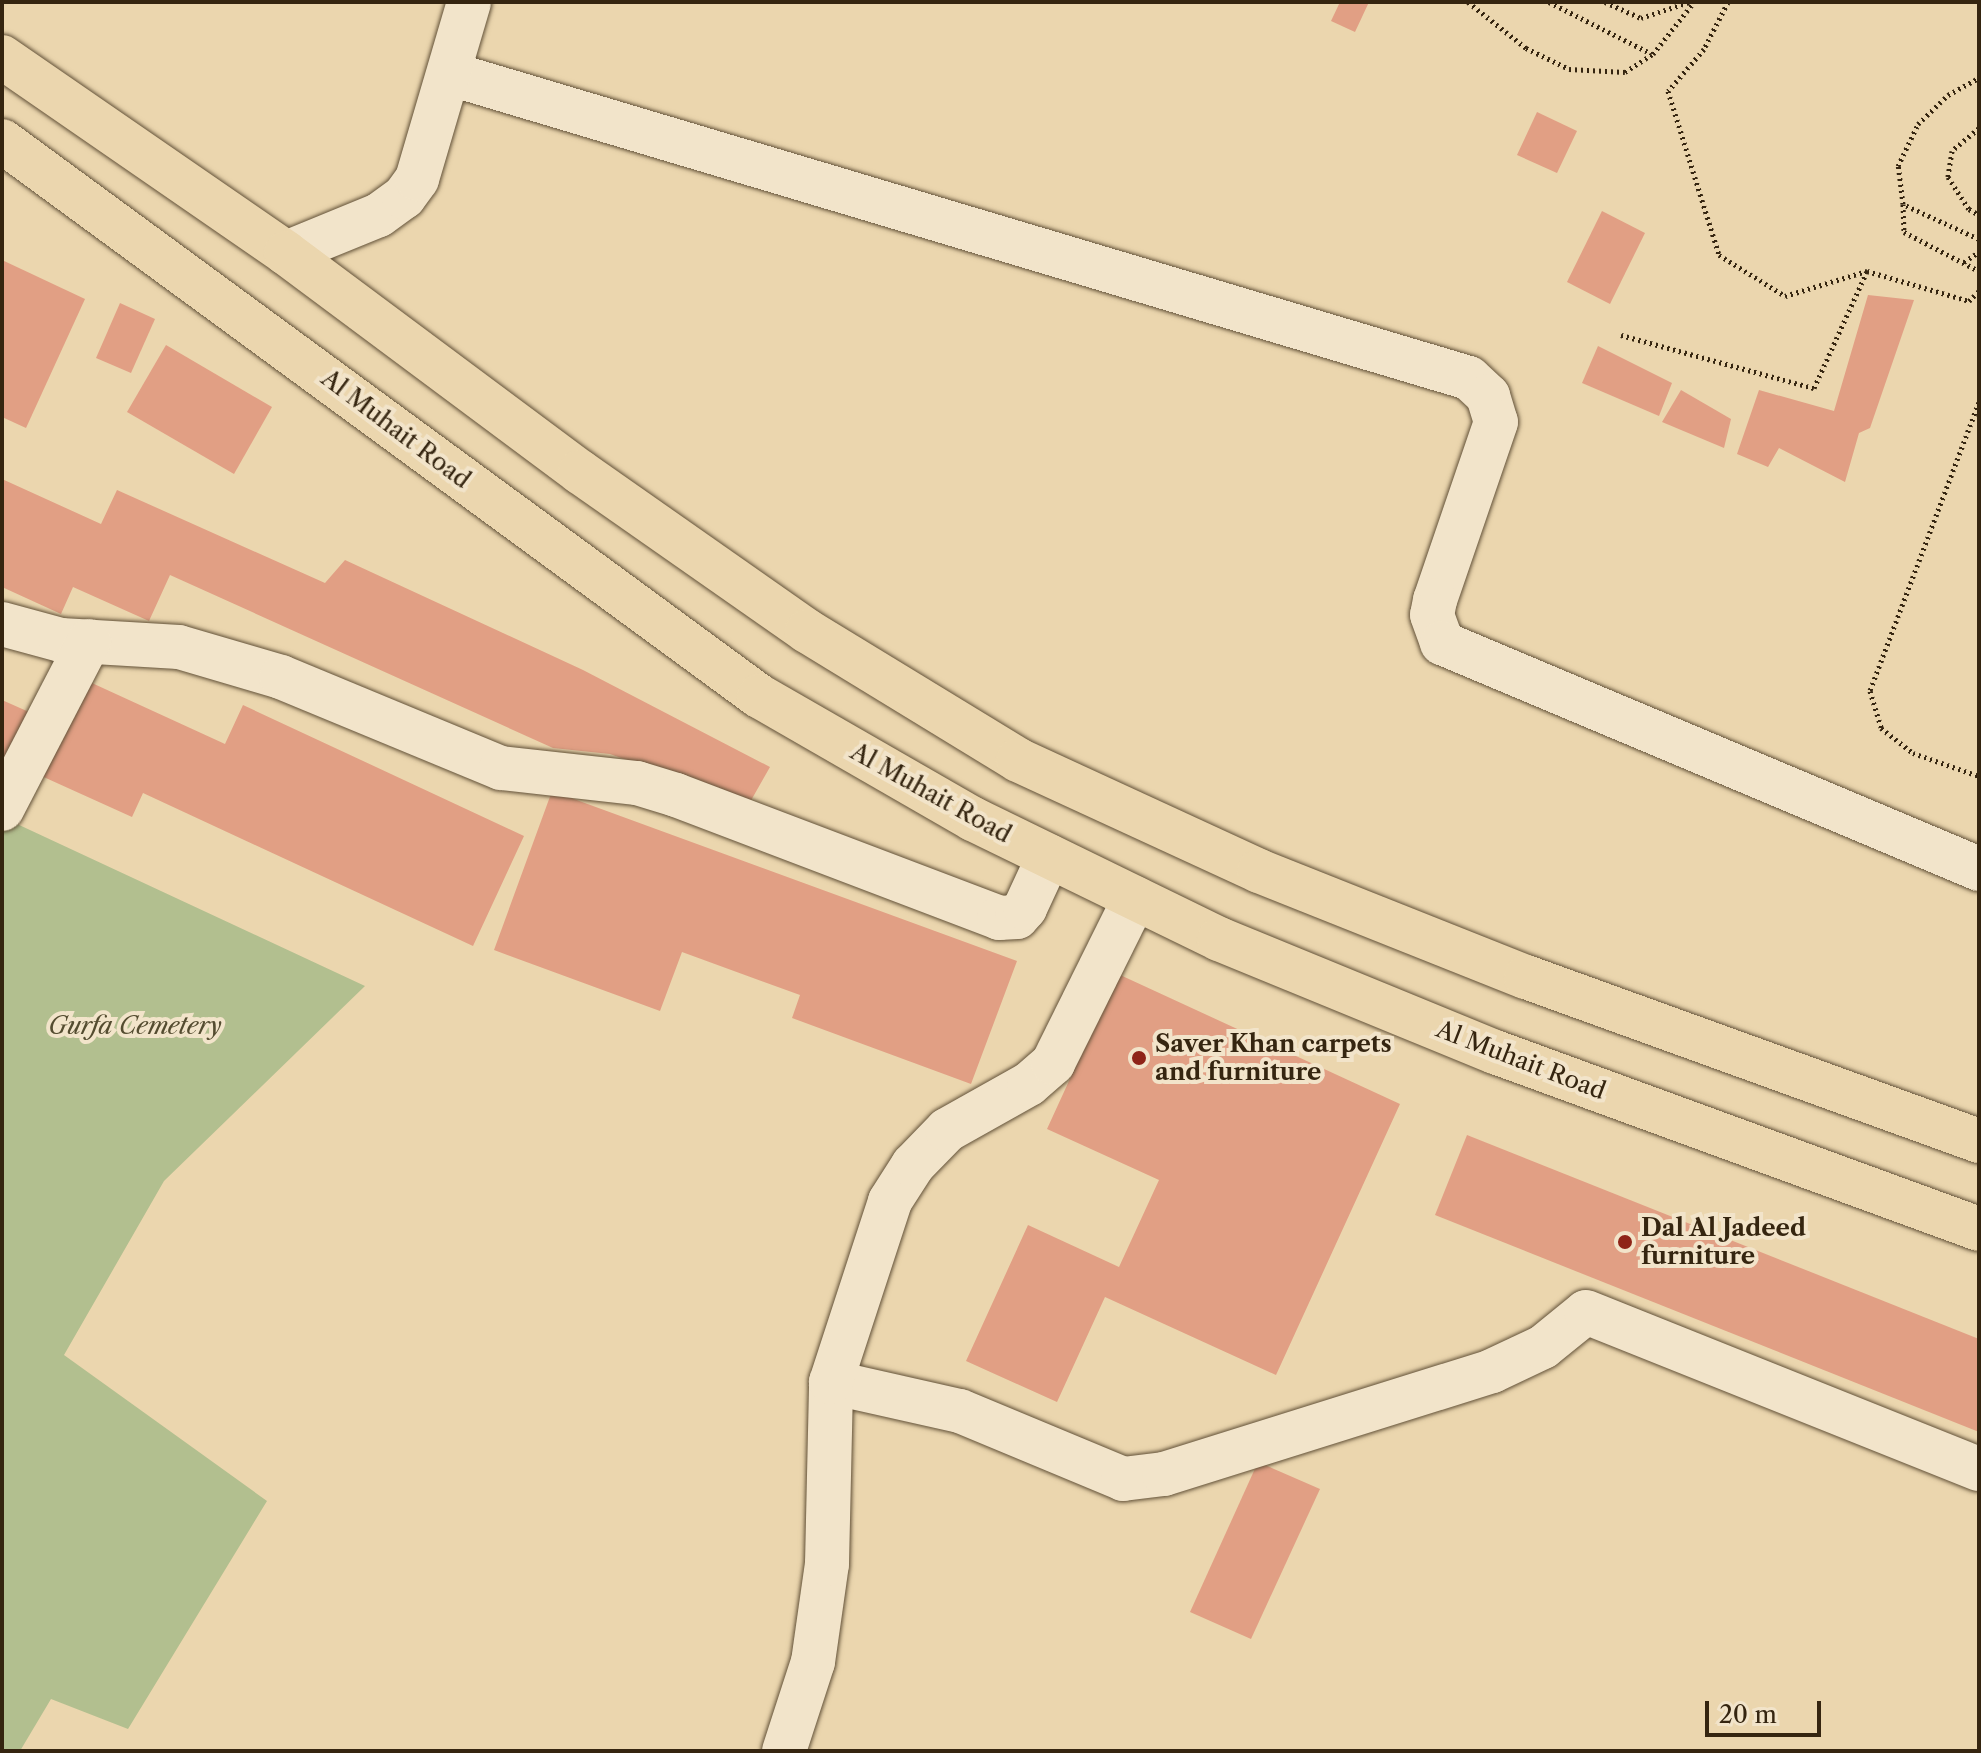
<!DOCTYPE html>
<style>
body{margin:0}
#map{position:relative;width:1981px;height:1753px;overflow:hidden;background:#ebd6ae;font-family:"Libre Caslon Text",serif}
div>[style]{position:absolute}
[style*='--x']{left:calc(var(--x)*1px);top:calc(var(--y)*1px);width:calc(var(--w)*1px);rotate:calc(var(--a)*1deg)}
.green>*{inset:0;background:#b2bf8f}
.building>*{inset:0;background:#e19f84}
.path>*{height:5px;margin-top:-2.5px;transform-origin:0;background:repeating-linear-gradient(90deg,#352510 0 2px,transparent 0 6px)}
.roads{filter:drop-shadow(0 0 2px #625138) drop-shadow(0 0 2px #625138)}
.minor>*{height:44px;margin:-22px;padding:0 22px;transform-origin:22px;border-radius:22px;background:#f2e4ca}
.highway>*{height:44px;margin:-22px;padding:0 22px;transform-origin:22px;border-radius:22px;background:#ebd6ae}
.dots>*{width:22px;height:22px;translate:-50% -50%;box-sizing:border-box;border:4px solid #f2e4ca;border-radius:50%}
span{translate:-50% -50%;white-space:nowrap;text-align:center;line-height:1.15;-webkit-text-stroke:8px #f2e4ca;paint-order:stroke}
.street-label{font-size:24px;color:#352510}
.park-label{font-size:24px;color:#544c30;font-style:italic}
.poi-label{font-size:24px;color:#352510;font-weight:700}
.left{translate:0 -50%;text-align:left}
.frame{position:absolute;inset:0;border:4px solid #352510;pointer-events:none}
.scale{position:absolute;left:1705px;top:1701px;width:116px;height:36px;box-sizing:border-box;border:4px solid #352510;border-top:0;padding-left:10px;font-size:24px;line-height:28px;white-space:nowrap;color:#352510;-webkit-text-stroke:6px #f2e4ca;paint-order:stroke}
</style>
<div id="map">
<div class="green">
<div style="clip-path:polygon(2px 817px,365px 986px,164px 1181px,64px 1355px,267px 1501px,128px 1729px,51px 1699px,20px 1751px,2px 1751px)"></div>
</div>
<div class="building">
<div style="clip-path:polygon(1340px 2px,1369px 2px,1355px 32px,1331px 21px)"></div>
<div style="clip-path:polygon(1537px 112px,1577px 131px,1557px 173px,1517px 155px)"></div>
<div style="clip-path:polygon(1602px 211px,1645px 233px,1610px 304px,1567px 282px)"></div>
<div style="clip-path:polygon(2px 260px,85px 299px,26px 428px,2px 417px)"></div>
<div style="clip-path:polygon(1868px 295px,1914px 300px,1870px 428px,1859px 433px,1845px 482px,1779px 448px,1768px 467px,1737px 454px,1759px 390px,1834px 411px)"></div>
<div style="clip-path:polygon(120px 303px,155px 319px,131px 373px,96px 358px)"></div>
<div style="clip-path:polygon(166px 345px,272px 407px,234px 474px,127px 412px)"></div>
<div style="clip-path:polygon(1598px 346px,1672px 383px,1659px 416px,1582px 383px)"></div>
<div style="clip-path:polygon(1681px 390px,1731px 419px,1724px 448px,1662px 422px)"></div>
<div style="clip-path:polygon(2px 479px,101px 524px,117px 490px,325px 583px,345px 560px,583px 670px,770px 767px,749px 804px,610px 754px,553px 748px,170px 575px,149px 621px,73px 587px,61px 614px,2px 587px)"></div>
<div style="clip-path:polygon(81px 678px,225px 744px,243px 705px,524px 836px,473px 946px,143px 793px,132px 817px,37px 774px)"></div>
<div style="clip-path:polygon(2px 700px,29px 712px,2px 774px)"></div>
<div style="clip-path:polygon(552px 791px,1017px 961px,971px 1084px,792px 1018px,800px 995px,682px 952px,660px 1011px,494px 950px)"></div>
<div style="clip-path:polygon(1118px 974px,1400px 1104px,1276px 1375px,1105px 1297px,1057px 1402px,966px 1361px,1028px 1225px,1119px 1267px,1159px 1180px,1047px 1129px)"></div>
<div style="clip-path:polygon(1467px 1135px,1979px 1339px,1979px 1432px,1435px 1215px)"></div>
<div style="clip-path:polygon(1258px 1462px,1320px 1489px,1251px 1639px,1190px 1612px)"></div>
</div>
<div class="path">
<div style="--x:1468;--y:2;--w:74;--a:38.4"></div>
<div style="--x:1526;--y:48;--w:48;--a:26"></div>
<div style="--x:1569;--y:69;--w:56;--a:3.1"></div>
<div style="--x:1625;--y:72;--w:33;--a:-33"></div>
<div style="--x:1653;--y:54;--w:66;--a:-51.7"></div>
<div style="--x:1549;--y:2;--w:115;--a:26.8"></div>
<div style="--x:1605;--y:2;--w:39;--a:24"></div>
<div style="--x:1641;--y:18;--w:51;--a:-18.4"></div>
<div style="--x:1728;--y:2;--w:53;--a:117.1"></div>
<div style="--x:1704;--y:49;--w:55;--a:130.6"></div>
<div style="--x:1668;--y:91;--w:172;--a:72.7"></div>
<div style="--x:1719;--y:255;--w:78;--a:31.8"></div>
<div style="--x:1785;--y:296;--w:86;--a:-17"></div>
<div style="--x:1867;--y:271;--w:106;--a:16.4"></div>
<div style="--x:1969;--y:301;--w:14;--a:-45"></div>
<div style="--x:1979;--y:128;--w:35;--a:140"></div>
<div style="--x:1952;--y:151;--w:26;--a:99"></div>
<div style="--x:1948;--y:177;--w:38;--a:57"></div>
<div style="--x:1969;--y:209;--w:12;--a:31"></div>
<div style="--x:1903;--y:204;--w:38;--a:-97"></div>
<div style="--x:1898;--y:166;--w:47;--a:-64.5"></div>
<div style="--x:1918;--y:124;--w:42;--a:-44"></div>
<div style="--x:1948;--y:95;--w:35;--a:-29"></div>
<div style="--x:1979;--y:239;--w:84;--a:-155.3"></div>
<div style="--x:1903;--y:204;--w:28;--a:88"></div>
<div style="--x:1904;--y:232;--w:85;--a:27.5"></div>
<div style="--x:1964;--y:262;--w:18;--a:-34"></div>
<div style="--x:1621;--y:335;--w:200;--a:15.4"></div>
<div style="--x:1814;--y:388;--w:128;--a:-65.6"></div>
<div style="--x:1979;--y:402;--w:309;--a:110.7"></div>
<div style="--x:1870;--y:691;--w:39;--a:73"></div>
<div style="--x:1881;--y:728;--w:41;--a:38"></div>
<div style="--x:1913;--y:753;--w:70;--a:19.2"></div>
</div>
<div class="roads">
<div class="minor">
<div style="--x:451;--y:74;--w:1062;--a:16.63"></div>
<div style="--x:1469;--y:378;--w:26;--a:43"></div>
<div style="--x:1488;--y:396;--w:27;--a:73"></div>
<div style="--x:1496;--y:422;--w:188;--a:108.9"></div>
<div style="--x:1435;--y:600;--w:15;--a:101"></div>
<div style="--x:1432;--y:615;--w:30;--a:70"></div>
<div style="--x:1442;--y:643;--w:583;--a:22.82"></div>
<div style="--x:286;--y:253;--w:100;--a:-22.2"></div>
<div style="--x:379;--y:215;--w:31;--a:-36"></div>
<div style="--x:404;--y:197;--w:22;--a:-54"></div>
<div style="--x:417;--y:179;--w:184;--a:-73.6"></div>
<div style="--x:2;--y:624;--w:61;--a:15.2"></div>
<div style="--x:61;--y:640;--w:118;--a:3.4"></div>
<div style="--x:179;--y:647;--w:106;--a:16.4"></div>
<div style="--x:281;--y:677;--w:238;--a:22.5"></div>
<div style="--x:501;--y:768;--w:137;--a:6.3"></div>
<div style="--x:637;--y:783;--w:41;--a:17.1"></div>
<div style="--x:676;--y:795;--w:346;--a:20.8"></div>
<div style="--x:999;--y:918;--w:18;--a:-3"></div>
<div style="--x:1017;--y:917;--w:12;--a:-48"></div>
<div style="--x:1025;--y:908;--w:57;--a:-65.2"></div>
<div style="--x:2;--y:809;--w:189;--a:-62.6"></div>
<div style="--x:831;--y:1382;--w:132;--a:12.7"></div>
<div style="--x:960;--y:1411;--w:177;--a:22.6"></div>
<div style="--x:1123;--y:1479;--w:41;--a:-7"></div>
<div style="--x:1164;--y:1474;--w:344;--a:-17.4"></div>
<div style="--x:1492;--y:1371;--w:56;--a:-25.2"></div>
<div style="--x:1543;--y:1347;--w:55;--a:-39.1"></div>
<div style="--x:1586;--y:1312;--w:423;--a:21.8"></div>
<div style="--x:784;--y:1751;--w:94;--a:-72"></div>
<div style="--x:813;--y:1662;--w:99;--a:-81.9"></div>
<div style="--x:827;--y:1564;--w:182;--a:-88.7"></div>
<div style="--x:831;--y:1382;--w:190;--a:-71.9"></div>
<div style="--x:890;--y:1201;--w:43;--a:-57.4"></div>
<div style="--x:913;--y:1165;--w:49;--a:-45.8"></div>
<div style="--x:947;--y:1130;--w:94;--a:-29.3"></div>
<div style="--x:1029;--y:1084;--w:32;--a:-41"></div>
<div style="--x:1053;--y:1063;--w:184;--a:-63.6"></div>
</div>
<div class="highway">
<div style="--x:2;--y:57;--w:345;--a:34.6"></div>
<div style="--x:286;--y:253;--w:367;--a:36.7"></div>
<div style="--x:580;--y:472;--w:277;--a:35"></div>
<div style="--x:807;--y:631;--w:247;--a:31.4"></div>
<div style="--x:1018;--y:760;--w:265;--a:24.7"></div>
<div style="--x:1259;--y:871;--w:287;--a:21.7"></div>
<div style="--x:1526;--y:977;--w:482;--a:19.9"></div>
<div style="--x:2;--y:141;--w:939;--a:36.25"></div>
<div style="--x:759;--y:696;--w:247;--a:29.9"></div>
<div style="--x:973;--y:819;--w:274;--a:26"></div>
<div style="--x:1219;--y:939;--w:298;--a:22.3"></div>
<div style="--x:1495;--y:1052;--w:515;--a:20.09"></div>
</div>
</div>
<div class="dots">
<div style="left:1139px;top:1058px;background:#8f2418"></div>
<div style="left:1625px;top:1242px;background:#8f2418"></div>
</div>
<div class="street-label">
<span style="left:396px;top:429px;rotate:37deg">Al Muhait Road</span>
<span style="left:931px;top:793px;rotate:29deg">Al Muhait Road</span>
<span style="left:1521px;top:1060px;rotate:21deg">Al Muhait Road</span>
</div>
<div class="park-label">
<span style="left:135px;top:1026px">Gurfa Cemetery</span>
</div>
<div class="poi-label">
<span class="left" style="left:1155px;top:1058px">Saver Khan carpets<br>and furniture</span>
<span class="left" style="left:1641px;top:1242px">Dal Al Jadeed<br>furniture</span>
</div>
<div class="frame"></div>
<div class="scale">20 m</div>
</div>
